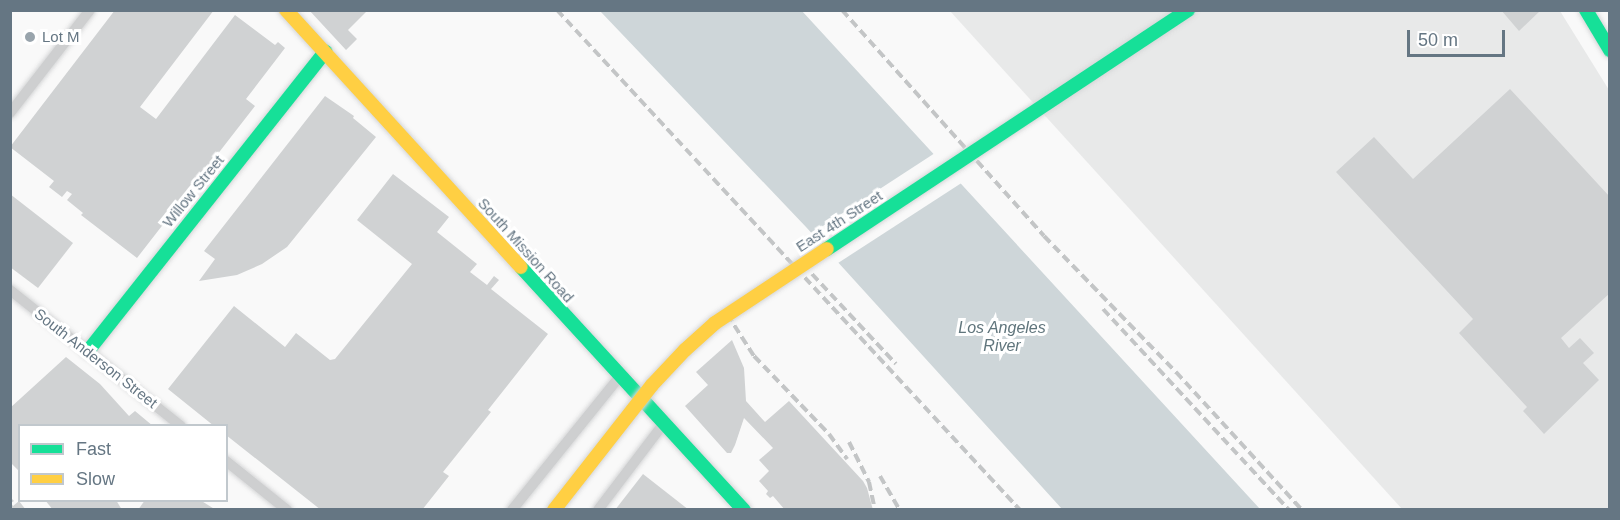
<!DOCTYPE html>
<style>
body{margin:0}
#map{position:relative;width:1620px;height:520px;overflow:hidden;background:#f9f9f9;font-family:Arial,sans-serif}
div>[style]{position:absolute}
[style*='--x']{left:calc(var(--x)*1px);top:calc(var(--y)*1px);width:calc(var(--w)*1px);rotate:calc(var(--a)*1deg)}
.built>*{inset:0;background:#e8e9e9}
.water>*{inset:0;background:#ced6d9}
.pier>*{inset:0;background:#f9f9f9}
.building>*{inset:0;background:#d0d2d3}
.roads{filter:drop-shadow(0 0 2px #d5d6d7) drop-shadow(0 0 2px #d5d6d7)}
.street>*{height:10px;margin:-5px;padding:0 5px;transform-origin:5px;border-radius:5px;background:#cecfd0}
.fast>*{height:14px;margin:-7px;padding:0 7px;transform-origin:7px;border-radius:7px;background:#16e098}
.slow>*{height:14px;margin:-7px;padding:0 7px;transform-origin:7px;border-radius:7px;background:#ffcf43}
.rail>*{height:4px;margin-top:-2px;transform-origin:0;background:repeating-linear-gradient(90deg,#c3c5c6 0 9px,transparent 0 13.5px)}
.bridges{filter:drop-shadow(0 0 2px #d5d6d7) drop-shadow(0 0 2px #d5d6d7)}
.fast-bridge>*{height:14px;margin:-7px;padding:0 7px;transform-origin:7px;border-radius:7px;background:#16e098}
.slow-bridge>*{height:14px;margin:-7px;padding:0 7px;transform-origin:7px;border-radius:7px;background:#ffcf43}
.dots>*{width:16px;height:16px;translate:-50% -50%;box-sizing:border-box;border:3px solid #fff;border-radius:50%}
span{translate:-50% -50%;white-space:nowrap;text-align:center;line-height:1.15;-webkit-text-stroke:6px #fff;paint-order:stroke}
.poi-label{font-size:15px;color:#657683}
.left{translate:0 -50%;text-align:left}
.street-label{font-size:15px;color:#657683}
.water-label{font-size:16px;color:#60757c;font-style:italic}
.frame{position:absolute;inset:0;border:12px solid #657683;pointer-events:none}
.legend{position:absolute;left:18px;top:424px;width:210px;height:78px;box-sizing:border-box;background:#fff;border:2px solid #c1c8cd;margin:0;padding:8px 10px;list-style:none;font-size:18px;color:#657683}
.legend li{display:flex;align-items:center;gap:12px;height:30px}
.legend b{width:30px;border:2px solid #c1c8cd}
.scale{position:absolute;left:1407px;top:30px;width:98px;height:27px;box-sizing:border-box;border:3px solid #657683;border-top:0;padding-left:8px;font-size:18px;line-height:21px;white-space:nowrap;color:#657683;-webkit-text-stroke:4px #fff;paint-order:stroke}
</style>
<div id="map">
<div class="built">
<div style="clip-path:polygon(950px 11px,1560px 11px,1609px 90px,1609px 509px,1402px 509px)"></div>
</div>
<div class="water">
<div style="clip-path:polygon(600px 11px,802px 11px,1260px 509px,1062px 509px,806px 227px)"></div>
</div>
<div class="pier">
<div style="clip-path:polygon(935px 153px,963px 182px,835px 265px,809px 235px)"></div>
</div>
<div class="building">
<div style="clip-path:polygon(115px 10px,214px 10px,140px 107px,156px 119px,235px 15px,275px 45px,278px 42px,285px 48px,246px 99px,255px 106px,137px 258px,81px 215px,83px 213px,67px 200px,72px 194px,67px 191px,62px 197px,49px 187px,54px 181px,10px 147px)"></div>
<div style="clip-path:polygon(309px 10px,368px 10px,348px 30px,357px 39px,346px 50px)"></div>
<div style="clip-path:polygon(1501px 10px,1541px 10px,1519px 31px)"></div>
<div style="clip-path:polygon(1510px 89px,1610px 197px,1610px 293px,1561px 338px,1569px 348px,1580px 338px,1594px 353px,1583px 363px,1599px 380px,1544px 434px,1523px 411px,1527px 407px,1459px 333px,1473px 319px,1336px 172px,1374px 137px,1413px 179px)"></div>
<div style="clip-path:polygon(325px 96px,354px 116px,353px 118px,376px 137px,287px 247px,262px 264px,237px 275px,199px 281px,215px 259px,204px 251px)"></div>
<div style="clip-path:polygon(393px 174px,449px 217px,437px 232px,477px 264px,470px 272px,487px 285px,494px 276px,499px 280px,491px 289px,548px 334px,488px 410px,491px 412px,443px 472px,449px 476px,422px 510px,321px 510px,226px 435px,226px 426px,214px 426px,168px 389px,234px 306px,285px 347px,296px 333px,330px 360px,335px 359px,412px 264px,357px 220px)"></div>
<div style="clip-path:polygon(10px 194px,73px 243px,38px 288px,10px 267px)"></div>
<div style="clip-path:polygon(732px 340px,744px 368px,746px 401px,765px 422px,789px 401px,863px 481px,867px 488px,873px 510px,785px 510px,773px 496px,770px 498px,766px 494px,768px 491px,759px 481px,769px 471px,759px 460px,773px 448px,744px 418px,735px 445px,731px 453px,727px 453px,685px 406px,708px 385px,696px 372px)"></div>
<div style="clip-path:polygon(66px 357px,100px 384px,129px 416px,135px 411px,153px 426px,20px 426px,20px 472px,10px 462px,10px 408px)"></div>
<div style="clip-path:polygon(643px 474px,689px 510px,615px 510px)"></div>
<div style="clip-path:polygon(10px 497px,14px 501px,11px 503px,13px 506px,19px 501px,26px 510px,10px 510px)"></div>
<div style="clip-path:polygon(45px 500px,116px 500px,122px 510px,53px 510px)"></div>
<div style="clip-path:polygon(145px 500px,200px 500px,216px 510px,138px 510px)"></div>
</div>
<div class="roads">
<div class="street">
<div style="--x:10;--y:113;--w:130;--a:-52.2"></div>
<div style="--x:10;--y:290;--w:218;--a:38.5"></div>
<div style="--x:226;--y:461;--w:78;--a:38.8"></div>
<div style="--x:512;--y:510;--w:172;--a:-51.1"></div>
<div style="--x:598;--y:510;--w:109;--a:-52.8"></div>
</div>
<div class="fast">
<div style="--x:1586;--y:10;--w:47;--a:59"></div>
<div style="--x:521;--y:267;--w:330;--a:47.5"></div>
<div style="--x:88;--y:351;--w:382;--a:-51.6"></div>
</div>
<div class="slow">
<div style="--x:286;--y:10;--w:348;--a:47.6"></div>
</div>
</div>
<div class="rail">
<div style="--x:557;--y:10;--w:681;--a:47.2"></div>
<div style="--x:842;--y:10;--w:303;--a:48.2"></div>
<div style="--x:1044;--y:236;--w:190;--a:45.9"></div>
<div style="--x:1176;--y:372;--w:187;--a:47.6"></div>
<div style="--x:812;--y:274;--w:123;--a:47"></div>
<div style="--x:1103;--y:309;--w:274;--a:47.2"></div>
<div style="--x:727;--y:314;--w:50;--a:57.3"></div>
<div style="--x:754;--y:356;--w:108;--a:46.1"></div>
<div style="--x:829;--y:434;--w:31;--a:54"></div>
<div style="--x:849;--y:442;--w:45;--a:63.4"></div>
<div style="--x:869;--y:482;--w:29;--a:78"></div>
<div style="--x:880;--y:476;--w:39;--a:60"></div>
</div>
<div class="bridges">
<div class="fast-bridge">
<div style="--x:827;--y:249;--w:433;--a:-33.5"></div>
</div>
<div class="slow-bridge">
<div style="--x:554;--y:510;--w:159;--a:-51.9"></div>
<div style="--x:652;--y:385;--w:48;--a:-46.7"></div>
<div style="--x:685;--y:350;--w:40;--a:-42"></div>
<div style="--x:715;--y:323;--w:134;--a:-33.5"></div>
</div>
</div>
<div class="dots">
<div style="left:30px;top:37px;background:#99a4ac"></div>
</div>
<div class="poi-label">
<span class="left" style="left:42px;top:37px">Lot M</span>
</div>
<div class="street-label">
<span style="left:193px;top:191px;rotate:-51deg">Willow Street</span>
<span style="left:839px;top:221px;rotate:-33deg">East 4th Street</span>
<span style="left:526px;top:250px;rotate:48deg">South Mission Road</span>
<span style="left:96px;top:358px;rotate:38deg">South Anderson Street</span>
</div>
<div class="water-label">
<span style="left:1002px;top:337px">Los Angeles<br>River</span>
</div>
<div class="frame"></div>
<ul class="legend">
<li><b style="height:8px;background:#16e098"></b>Fast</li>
<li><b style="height:8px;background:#ffcf43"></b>Slow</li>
</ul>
<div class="scale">50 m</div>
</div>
